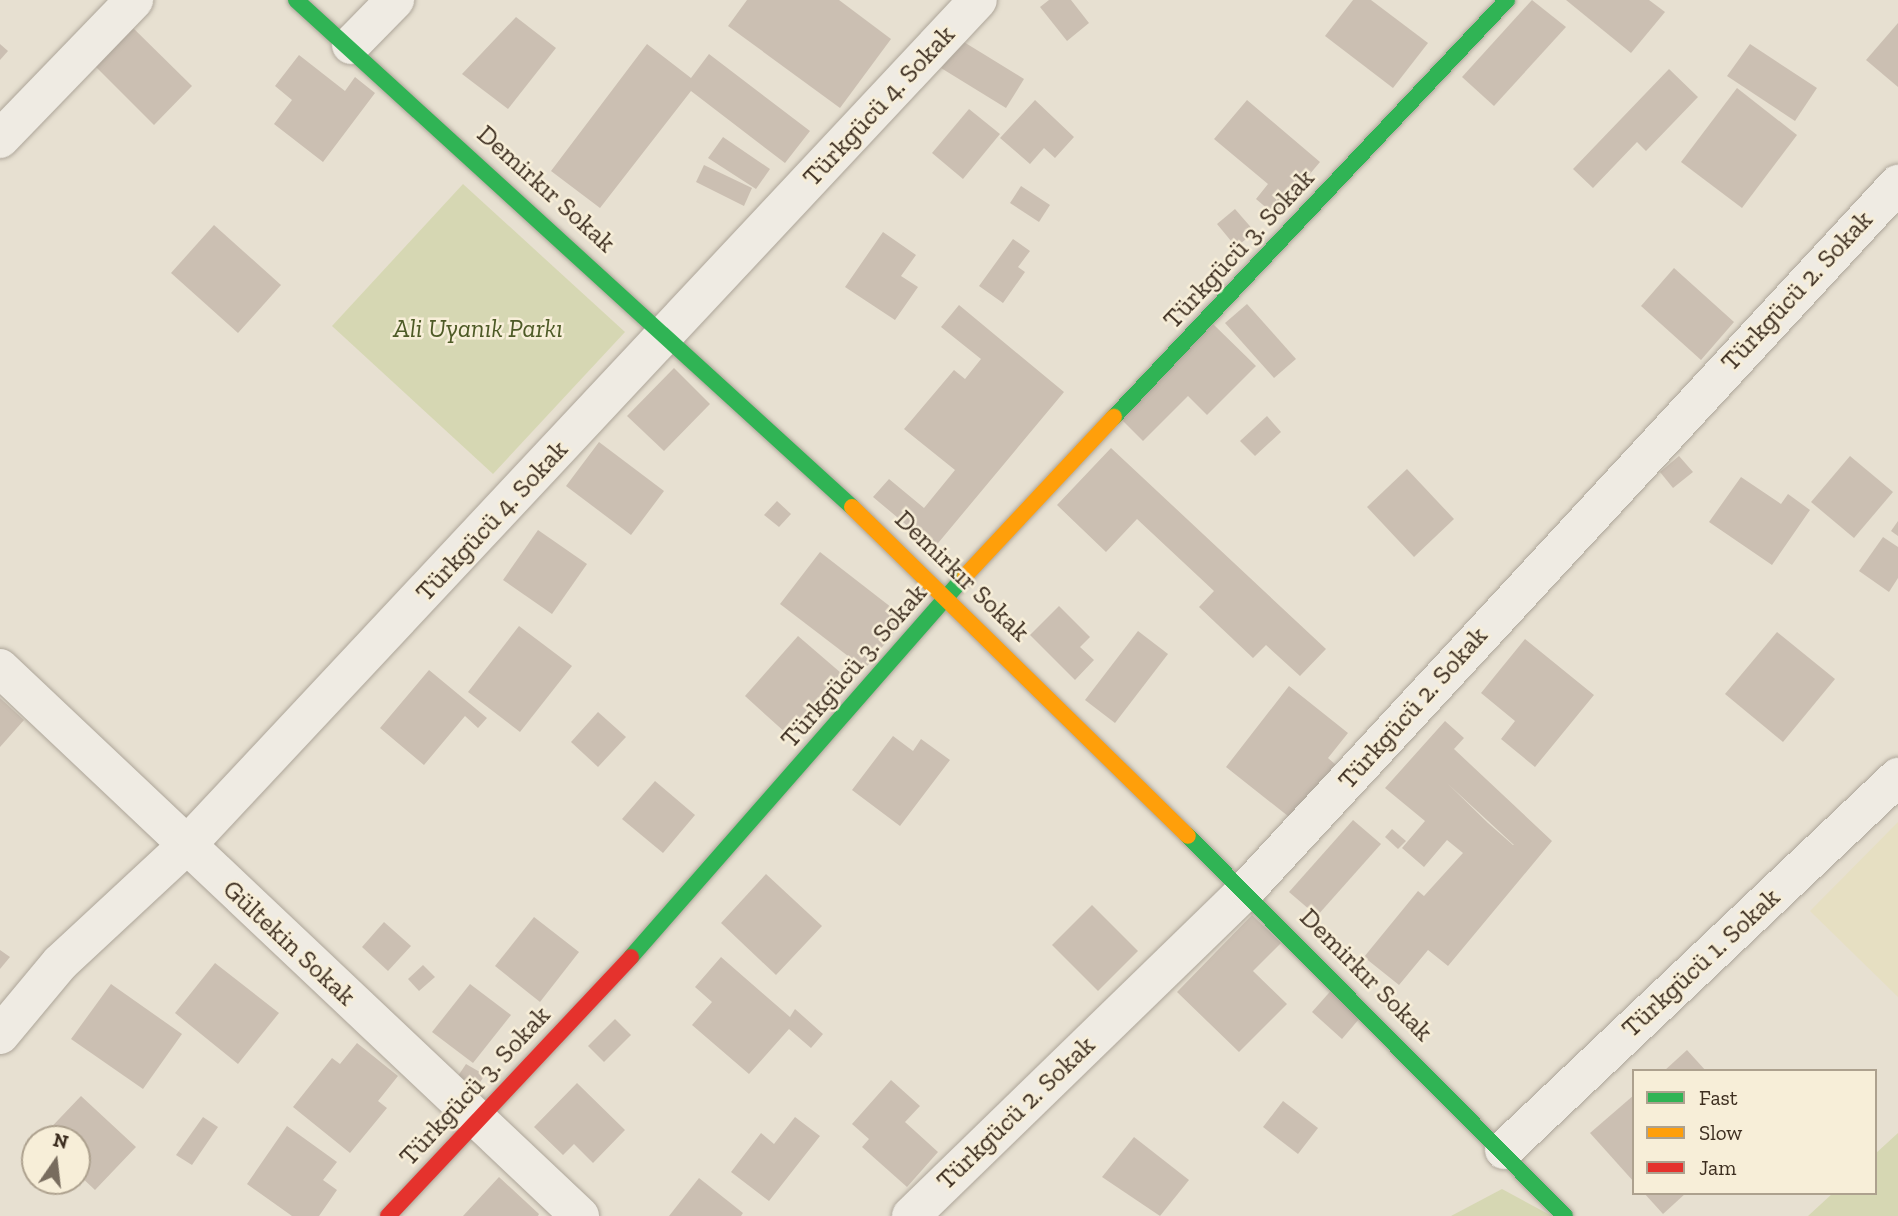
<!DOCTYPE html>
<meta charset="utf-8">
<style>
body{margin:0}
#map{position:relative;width:1898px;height:1216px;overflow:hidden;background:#e7e0d1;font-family:"Zilla Slab",serif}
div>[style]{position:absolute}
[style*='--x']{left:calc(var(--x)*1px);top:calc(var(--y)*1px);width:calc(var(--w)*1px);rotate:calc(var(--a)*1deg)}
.farmland>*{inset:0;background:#e6dfc2}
.green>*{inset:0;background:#d6d7b3}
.building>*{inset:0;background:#cbbfb2}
.roads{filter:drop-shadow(0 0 2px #ada599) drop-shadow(0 0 2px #ada599)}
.street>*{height:38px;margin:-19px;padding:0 19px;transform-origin:19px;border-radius:19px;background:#efebe3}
.fast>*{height:16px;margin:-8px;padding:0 8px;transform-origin:8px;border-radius:8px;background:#30b455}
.slow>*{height:16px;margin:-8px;padding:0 8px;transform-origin:8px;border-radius:8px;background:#ff9f0a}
.jam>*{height:16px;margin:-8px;padding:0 8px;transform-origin:8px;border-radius:8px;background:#e5322d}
span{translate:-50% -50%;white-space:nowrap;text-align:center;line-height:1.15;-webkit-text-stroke:5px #f7eed8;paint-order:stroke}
.street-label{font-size:26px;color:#3d2e20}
.park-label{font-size:26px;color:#4d5a26;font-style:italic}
.legend{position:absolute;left:1632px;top:1069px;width:245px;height:126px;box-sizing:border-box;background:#f7eed8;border:2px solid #ada18e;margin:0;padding:9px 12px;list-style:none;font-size:21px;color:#3d2e20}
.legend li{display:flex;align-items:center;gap:14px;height:35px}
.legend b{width:35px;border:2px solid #ada18e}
.north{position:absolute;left:21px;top:1125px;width:70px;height:70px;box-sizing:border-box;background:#f7eed8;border:2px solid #ada18e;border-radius:50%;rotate:14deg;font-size:19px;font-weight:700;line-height:28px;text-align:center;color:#3d2e20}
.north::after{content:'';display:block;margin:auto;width:24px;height:32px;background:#786c5e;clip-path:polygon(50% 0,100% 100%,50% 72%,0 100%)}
</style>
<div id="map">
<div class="farmland">
<div style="clip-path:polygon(1898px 822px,1898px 997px,1810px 911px)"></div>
</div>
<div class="green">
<div style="clip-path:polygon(463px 184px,625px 332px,493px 474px,332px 326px)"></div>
<div style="clip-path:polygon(1898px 1133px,1898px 1216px,1808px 1216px,1833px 1193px,1875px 1193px,1875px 1154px)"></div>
<div style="clip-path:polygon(1502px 1189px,1552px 1216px,1451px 1216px)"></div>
</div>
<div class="building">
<div style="clip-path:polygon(747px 0,839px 0,891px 39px,840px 108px,728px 26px)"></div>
<div style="clip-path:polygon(1049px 0,1071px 0,1089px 23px,1067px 41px,1040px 7px)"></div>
<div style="clip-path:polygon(1353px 0,1371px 0,1428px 43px,1393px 88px,1325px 36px)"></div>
<div style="clip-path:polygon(1532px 0,1566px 27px,1494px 106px,1462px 77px)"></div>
<div style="clip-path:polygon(1566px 0,1649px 0,1665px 12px,1631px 53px)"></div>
<div style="clip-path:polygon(516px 17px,556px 48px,508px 109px,462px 74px)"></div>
<div style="clip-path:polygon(1898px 23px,1898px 87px,1866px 60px)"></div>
<div style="clip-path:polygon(129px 24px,192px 86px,154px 125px,91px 62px)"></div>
<div style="clip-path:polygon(959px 39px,1024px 79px,1006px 108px,941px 68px)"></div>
<div style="clip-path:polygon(0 44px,8px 51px,0 60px)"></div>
<div style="clip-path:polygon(647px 44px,691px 78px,709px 54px,810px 131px,785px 163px,691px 91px,600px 208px,551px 171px)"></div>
<div style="clip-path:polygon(1750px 44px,1817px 88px,1795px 121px,1727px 76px)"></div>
<div style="clip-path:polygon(299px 55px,345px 91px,355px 77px,375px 93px,323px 162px,274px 124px,292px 100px,275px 86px)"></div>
<div style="clip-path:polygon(1669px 69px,1698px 97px,1646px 151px,1637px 142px,1593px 188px,1573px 169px)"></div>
<div style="clip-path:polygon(1737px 88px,1797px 135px,1742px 208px,1681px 162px)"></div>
<div style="clip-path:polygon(1035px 100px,1074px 137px,1055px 158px,1044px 148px,1030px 164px,1000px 138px)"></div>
<div style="clip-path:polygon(1247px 100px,1320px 162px,1275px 215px,1256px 199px,1268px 184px,1214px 139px)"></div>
<div style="clip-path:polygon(969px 109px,1000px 134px,963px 179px,932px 153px)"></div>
<div style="clip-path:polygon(723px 137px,770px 169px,756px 189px,708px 158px)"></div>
<div style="clip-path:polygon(704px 165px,752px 188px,744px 206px,696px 182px)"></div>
<div style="clip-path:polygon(1021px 186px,1050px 205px,1039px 222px,1010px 203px)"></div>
<div style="clip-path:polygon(1235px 209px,1255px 232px,1236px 247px,1217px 224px)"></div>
<div style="clip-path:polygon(214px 225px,281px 285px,238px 333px,171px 273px)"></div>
<div style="clip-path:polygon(883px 232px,916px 255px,901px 276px,918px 287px,895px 320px,845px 287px)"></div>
<div style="clip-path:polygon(1013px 239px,1030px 251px,1018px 267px,1025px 272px,1003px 303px,979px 286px)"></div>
<div style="clip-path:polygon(1674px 268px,1734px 322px,1701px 360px,1641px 306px)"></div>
<div style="clip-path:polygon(1247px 304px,1296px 359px,1274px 378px,1225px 323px)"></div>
<div style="clip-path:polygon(959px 305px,1064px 392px,934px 548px,873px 497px,889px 479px,924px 508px,955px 470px,904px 429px,954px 370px,965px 379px,981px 359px,941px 327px)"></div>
<div style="clip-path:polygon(1213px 324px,1256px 366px,1207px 415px,1188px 396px,1143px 441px,1119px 417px)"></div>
<div style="clip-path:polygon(674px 368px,710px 404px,664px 451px,627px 416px)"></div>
<div style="clip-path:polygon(1267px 416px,1281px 432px,1255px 456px,1240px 441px)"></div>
<div style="clip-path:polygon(599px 442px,664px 491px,631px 535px,566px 486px)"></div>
<div style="clip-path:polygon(1111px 448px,1326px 649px,1300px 676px,1266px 645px,1253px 658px,1199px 607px,1214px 591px,1137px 519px,1106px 552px,1057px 505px)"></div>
<div style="clip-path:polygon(1679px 456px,1693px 472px,1673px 488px,1660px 472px)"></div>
<div style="clip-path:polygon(1850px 456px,1893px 492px,1854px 538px,1811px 502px)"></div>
<div style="clip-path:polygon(1407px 469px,1454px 519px,1414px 557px,1367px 507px)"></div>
<div style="clip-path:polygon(1741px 477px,1781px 504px,1788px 494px,1810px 510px,1772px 565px,1709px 522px)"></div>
<div style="clip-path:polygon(777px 501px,791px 514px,779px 527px,764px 515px)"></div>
<div style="clip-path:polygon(1898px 521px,1898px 536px,1891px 531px)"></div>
<div style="clip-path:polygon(538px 530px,587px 564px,552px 614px,503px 580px)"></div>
<div style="clip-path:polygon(1883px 537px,1898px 547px,1898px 578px,1889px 592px,1859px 571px)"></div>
<div style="clip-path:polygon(820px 552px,905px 618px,865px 669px,780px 604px)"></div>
<div style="clip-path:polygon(1059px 606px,1090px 637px,1080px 647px,1094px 660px,1075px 680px,1030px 635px)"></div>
<div style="clip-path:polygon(519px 626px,572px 666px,520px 732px,468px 692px)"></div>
<div style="clip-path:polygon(1138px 631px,1168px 654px,1115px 723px,1085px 700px)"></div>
<div style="clip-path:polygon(1777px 632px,1835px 679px,1783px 742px,1725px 694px)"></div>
<div style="clip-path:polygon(798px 636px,841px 673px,787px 734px,745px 696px)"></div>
<div style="clip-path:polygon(1525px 639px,1594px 695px,1535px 767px,1501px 739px,1515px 721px,1481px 693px)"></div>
<div style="clip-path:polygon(429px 670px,487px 718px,478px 728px,465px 716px,424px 765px,380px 728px)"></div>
<div style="clip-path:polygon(1289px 686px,1348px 733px,1328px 758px,1336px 765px,1293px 820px,1226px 767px)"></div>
<div style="clip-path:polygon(0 698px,24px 720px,0 747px)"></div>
<div style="clip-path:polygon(598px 712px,626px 737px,598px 767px,571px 742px)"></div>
<div style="clip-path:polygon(evenodd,1445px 721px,1464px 738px,1454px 749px,1552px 841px,1448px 966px,1428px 950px,1399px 985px,1364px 957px,1418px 891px,1424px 896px,1463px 853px,1447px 840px,1424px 867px,1402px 848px,1425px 821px,1385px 788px,1445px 721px,1448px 784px,1514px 845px,1513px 845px,1488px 823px,1448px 784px)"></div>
<div style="clip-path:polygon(893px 736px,913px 751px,921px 739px,950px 760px,900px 826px,852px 790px)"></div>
<div style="clip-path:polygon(655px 781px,695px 815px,663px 853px,622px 819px)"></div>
<div style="clip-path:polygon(1353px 820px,1381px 844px,1317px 916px,1289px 892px)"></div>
<div style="clip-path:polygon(1392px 829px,1406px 841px,1398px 849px,1385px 837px)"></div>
<div style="clip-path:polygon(766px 874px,822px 926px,776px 975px,721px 923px)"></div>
<div style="clip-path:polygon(1092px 905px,1138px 951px,1098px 991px,1052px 945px)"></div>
<div style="clip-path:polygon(1252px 915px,1281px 943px,1253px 971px,1287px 1004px,1239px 1052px,1177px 992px)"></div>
<div style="clip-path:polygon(534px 917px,579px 952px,540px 1002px,495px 966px)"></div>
<div style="clip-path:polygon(384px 922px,411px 946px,388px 971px,362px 947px)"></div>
<div style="clip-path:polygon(0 950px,10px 957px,0 969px)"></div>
<div style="clip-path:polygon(721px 957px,790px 1017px,795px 1009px,823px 1034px,811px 1048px,789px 1029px,749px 1074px,692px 1025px,712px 1002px,695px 987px)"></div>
<div style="clip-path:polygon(215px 963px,279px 1013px,238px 1064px,175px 1013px)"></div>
<div style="clip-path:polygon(423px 965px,435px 977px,419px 991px,408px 979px)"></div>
<div style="clip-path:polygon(111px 984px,182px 1034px,143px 1089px,71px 1039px)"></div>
<div style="clip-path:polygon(470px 984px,511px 1015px,473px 1063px,432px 1032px)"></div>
<div style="clip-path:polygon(1335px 986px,1365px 1012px,1342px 1039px,1312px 1012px)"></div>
<div style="clip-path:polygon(615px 1019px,631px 1035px,604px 1062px,588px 1046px)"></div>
<div style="clip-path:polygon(357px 1043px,398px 1076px,378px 1101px,387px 1108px,350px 1153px,293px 1107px,332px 1058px,340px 1064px)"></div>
<div style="clip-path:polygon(1687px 1050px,1706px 1071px,1664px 1071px)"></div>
<div style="clip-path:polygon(466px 1064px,485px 1075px,472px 1094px,454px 1082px)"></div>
<div style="clip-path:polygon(891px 1080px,920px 1106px,905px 1122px,938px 1152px,907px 1187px,862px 1147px,869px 1139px,852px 1124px)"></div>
<div style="clip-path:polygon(577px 1083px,625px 1130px,593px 1163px,574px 1144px,563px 1155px,534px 1127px)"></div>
<div style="clip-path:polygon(1634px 1095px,1634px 1182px,1590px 1133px)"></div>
<div style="clip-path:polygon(81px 1096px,136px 1147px,95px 1190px,77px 1173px,77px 1139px,40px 1139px)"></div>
<div style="clip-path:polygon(1283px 1101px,1318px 1128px,1298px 1154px,1263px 1127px)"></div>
<div style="clip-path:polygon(203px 1117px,218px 1127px,192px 1165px,176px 1155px)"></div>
<div style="clip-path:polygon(795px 1117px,820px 1136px,769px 1201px,731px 1172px,761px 1133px,774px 1144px)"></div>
<div style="clip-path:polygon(287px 1126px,337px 1162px,323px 1180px,337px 1190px,319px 1216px,292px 1216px,247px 1184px)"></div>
<div style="clip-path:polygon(1134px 1137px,1189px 1180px,1160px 1216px,1102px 1177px)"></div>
<div style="clip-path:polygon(499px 1177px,539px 1214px,538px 1216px,463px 1216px)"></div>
<div style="clip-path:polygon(699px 1178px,743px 1213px,741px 1216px,669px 1216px)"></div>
<div style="clip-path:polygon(1644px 1193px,1686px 1193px,1663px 1214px)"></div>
</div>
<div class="roads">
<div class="street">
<div style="--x:351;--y:45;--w:63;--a:-45.6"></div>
<div style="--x:0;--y:139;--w:193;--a:-46"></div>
<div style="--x:0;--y:668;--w:798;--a:43.38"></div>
<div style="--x:0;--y:1035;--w:94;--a:-50.2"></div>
<div style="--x:60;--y:963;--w:171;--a:-42.9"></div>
<div style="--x:185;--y:847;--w:1160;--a:-46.89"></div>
<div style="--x:1504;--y:1150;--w:543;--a:-43.43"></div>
<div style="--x:911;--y:1216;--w:469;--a:-44.2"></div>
<div style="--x:1247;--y:889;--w:960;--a:-47.28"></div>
</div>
<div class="fast">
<div style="--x:296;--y:0;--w:752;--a:42.36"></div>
<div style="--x:1114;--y:417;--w:573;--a:-46.7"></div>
<div style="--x:1188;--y:836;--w:535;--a:45.23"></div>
<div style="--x:631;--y:957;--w:507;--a:-48.76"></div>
</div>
<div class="slow">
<div style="--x:852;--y:507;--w:470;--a:44.4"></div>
<div style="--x:965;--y:576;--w:218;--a:-46.9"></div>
</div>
<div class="jam">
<div style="--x:388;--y:1216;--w:355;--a:-46.8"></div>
</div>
</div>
<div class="street-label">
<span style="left:879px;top:106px;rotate:-47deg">Türkgücü 4. Sokak</span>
<span style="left:546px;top:189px;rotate:42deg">Demirkır Sokak</span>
<span style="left:1239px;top:249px;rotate:-47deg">Türkgücü 3. Sokak</span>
<span style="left:1797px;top:291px;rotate:-47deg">Türkgücü 2. Sokak</span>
<span style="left:492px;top:521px;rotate:-47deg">Türkgücü 4. Sokak</span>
<span style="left:962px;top:576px;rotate:44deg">Demirkır Sokak</span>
<span style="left:854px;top:666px;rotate:-49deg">Türkgücü 3. Sokak</span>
<span style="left:1413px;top:708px;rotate:-48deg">Türkgücü 2. Sokak</span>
<span style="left:289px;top:943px;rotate:43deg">Gültekin Sokak</span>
<span style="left:1701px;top:963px;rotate:-43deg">Türkgücü 1. Sokak</span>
<span style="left:1366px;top:975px;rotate:45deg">Demirkır Sokak</span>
<span style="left:475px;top:1086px;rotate:-47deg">Türkgücü 3. Sokak</span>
<span style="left:1016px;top:1113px;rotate:-44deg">Türkgücü 2. Sokak</span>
</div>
<div class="park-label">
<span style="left:478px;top:329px">Ali Uyanık Parkı</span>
</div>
<ul class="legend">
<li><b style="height:9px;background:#30b455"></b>Fast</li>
<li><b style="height:9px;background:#ff9f0a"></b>Slow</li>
<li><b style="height:9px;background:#e5322d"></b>Jam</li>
</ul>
<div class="north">N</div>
</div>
